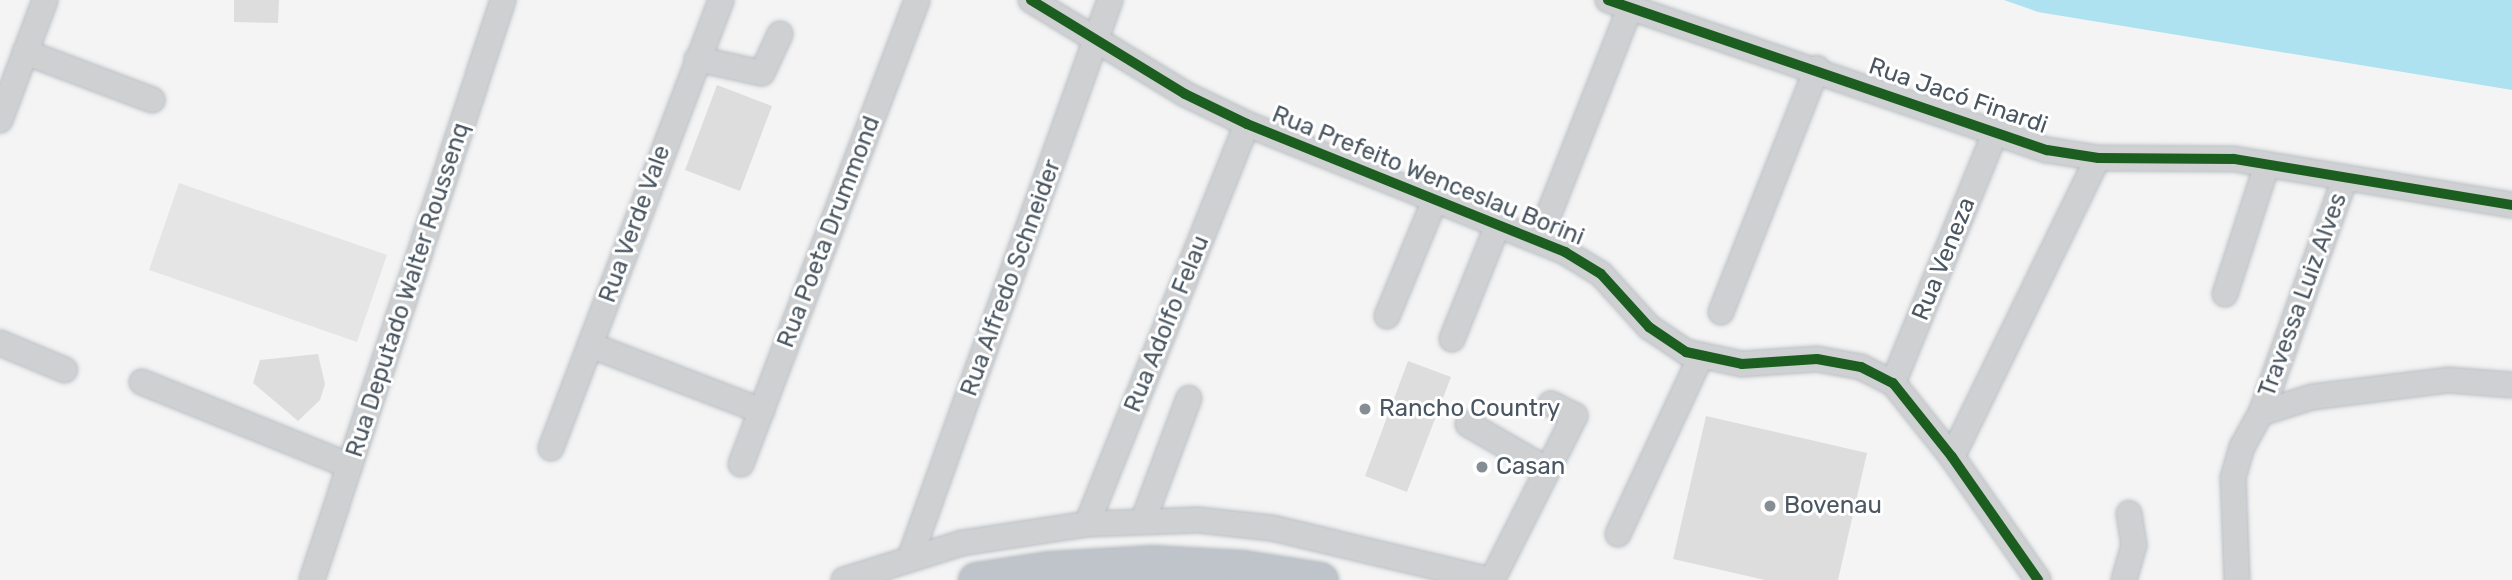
<!DOCTYPE html>
<meta charset="utf-8">
<style>
body{margin:0}
#map{position:relative;width:2512px;height:580px;overflow:hidden;background:#f4f4f4;font-family:Rubik,sans-serif}
div>[style]{position:absolute}
[style*='--x']{left:calc(var(--x)*1px);top:calc(var(--y)*1px);width:calc(var(--w)*1px);rotate:calc(var(--a)*1deg)}
.education>*{inset:0;background:#e6e5e6}
.water>*{inset:0;background:#aee2f0}
.building>*{inset:0;background:#ddddde}
.roads{filter:drop-shadow(0 0 2px #b9bec3) drop-shadow(0 0 2px #b9bec3)}
.minor>*{height:24px;margin:-12px;padding:0 12px;transform-origin:12px;border-radius:12px;background:#ced0d2}
.highway>*{height:35px;margin:-17.5px;padding:0 17.5px;transform-origin:17.5px;border-radius:17.5px;background:#bec4c9}
.cycleway>*{height:10px;margin:-5px;padding:0 5px;transform-origin:5px;border-radius:5px;background:#1b5e20}
.dots>*{width:19px;height:19px;translate:-50% -50%;box-sizing:border-box;border:4px solid #fff;border-radius:50%}
span{translate:-50% -50%;white-space:nowrap;text-align:center;line-height:1.15;-webkit-text-stroke:6px #fff;paint-order:stroke}
.street-label{font-size:24px;color:#4a5661}
.poi-label{font-size:24px;color:#4a5661}
.left{translate:0 -50%;text-align:left}
</style>
<div id="map">
<div class="education">
<div style="clip-path:polygon(179px 183px,387px 255px,357px 342px,149px 270px)"></div>
</div>
<div class="water">
<div style="clip-path:polygon(2004px 0,2512px 0,2512px 90px,2038px 12px)"></div>
</div>
<div class="building">
<div style="clip-path:polygon(234px 0,279px 0,278px 23px,234px 22px)"></div>
<div style="clip-path:polygon(717px 85px,772px 106px,740px 191px,685px 170px)"></div>
<div style="clip-path:polygon(318px 354px,325px 384px,320px 400px,298px 421px,253px 383px,260px 360px)"></div>
<div style="clip-path:polygon(1408px 361px,1451px 377px,1407px 492px,1365px 476px)"></div>
<div style="clip-path:polygon(1706px 416px,1867px 453px,1838px 580px,1765px 580px,1673px 559px)"></div>
</div>
<div class="roads">
<div class="minor">
<div style="--x:1031;--y:0;--w:180;--a:31.4"></div>
<div style="--x:1185;--y:94;--w:69;--a:25.8"></div>
<div style="--x:1247;--y:124;--w:343;--a:21.9"></div>
<div style="--x:1565;--y:252;--w:42;--a:31.4"></div>
<div style="--x:1601;--y:274;--w:72;--a:47.8"></div>
<div style="--x:1649;--y:327;--w:45;--a:34"></div>
<div style="--x:1686;--y:352;--w:57;--a:12.1"></div>
<div style="--x:1742;--y:364;--w:75;--a:-3.8"></div>
<div style="--x:1817;--y:359;--w:45;--a:10.3"></div>
<div style="--x:1861;--y:367;--w:36;--a:27"></div>
<div style="--x:1893;--y:383;--w:95;--a:51.4"></div>
<div style="--x:1952;--y:457;--w:150;--a:55"></div>
<div style="--x:1608;--y:0;--w:464;--a:18.9"></div>
<div style="--x:2047;--y:150;--w:52;--a:8.9"></div>
<div style="--x:2098;--y:158;--w:136;--a:0.4"></div>
<div style="--x:2234;--y:159;--w:282;--a:9.4"></div>
<div style="--x:25;--y:52;--w:136;--a:20.7"></div>
<div style="--x:697;--y:59;--w:66;--a:12.2"></div>
<div style="--x:762;--y:73;--w:43;--a:-65.2"></div>
<div style="--x:0;--y:120;--w:128;--a:-69.4"></div>
<div style="--x:1539;--y:239;--w:257;--a:-68.5"></div>
<div style="--x:2225;--y:294;--w:136;--a:-72"></div>
<div style="--x:1721;--y:312;--w:262;--a:-68.5"></div>
<div style="--x:1387;--y:316;--w:129;--a:-67.6"></div>
<div style="--x:1452;--y:339;--w:126;--a:-68.1"></div>
<div style="--x:0;--y:343;--w:70;--a:22.6"></div>
<div style="--x:590;--y:345;--w:184;--a:21"></div>
<div style="--x:142;--y:382;--w:224;--a:22"></div>
<div style="--x:1893;--y:383;--w:268;--a:-67.8"></div>
<div style="--x:2261;--y:413;--w:250;--a:-70.3"></div>
<div style="--x:1468;--y:424;--w:90;--a:30"></div>
<div style="--x:551;--y:448;--w:479;--a:-69.2"></div>
<div style="--x:1952;--y:457;--w:333;--a:-64"></div>
<div style="--x:741;--y:464;--w:496;--a:-69.2"></div>
<div style="--x:1143;--y:521;--w:131;--a:-69.5"></div>
<div style="--x:1087;--y:524;--w:431;--a:-68.2"></div>
<div style="--x:1618;--y:534;--w:194;--a:-65"></div>
<div style="--x:911;--y:555;--w:590;--a:-70.27"></div>
<div style="--x:312;--y:580;--w:611;--a:-71.77"></div>
<div style="--x:844;--y:580;--w:124;--a:-17.4"></div>
<div style="--x:962;--y:543;--w:126;--a:-8.6"></div>
<div style="--x:1087;--y:524;--w:111;--a:-2.1"></div>
<div style="--x:1198;--y:520;--w:74;--a:6.2"></div>
<div style="--x:1272;--y:528;--w:224;--a:13.4"></div>
<div style="--x:1492;--y:580;--w:184;--a:-63.2"></div>
<div style="--x:1575;--y:416;--w:27;--a:-153"></div>
<div style="--x:2124;--y:580;--w:36;--a:-74"></div>
<div style="--x:2134;--y:545;--w:32;--a:-99"></div>
<div style="--x:2237;--y:580;--w:102;--a:-92.2"></div>
<div style="--x:2233;--y:478;--w:32;--a:-74"></div>
<div style="--x:2242;--y:447;--w:39;--a:-61"></div>
<div style="--x:2261;--y:413;--w:53;--a:-17.4"></div>
<div style="--x:2312;--y:397;--w:137;--a:-7.1"></div>
<div style="--x:2448;--y:380;--w:64;--a:4.5"></div>
</div>
<div class="highway">
<div style="--x:976;--y:580;--w:75;--a:-8.5"></div>
<div style="--x:1050;--y:569;--w:102;--a:-3.4"></div>
<div style="--x:1152;--y:563;--w:91;--a:3.1"></div>
<div style="--x:1243;--y:568;--w:78;--a:8.9"></div>
</div>
</div>
<div class="cycleway">
<div style="--x:1031;--y:0;--w:180;--a:31.4"></div>
<div style="--x:1185;--y:94;--w:69;--a:25.8"></div>
<div style="--x:1247;--y:124;--w:343;--a:21.9"></div>
<div style="--x:1565;--y:252;--w:42;--a:31.4"></div>
<div style="--x:1601;--y:274;--w:72;--a:47.8"></div>
<div style="--x:1649;--y:327;--w:45;--a:34"></div>
<div style="--x:1686;--y:352;--w:57;--a:12.1"></div>
<div style="--x:1742;--y:364;--w:75;--a:-3.8"></div>
<div style="--x:1817;--y:359;--w:45;--a:10.3"></div>
<div style="--x:1861;--y:367;--w:36;--a:27"></div>
<div style="--x:1893;--y:383;--w:95;--a:51.4"></div>
<div style="--x:1952;--y:457;--w:150;--a:55"></div>
<div style="--x:1608;--y:0;--w:464;--a:18.9"></div>
<div style="--x:2047;--y:150;--w:52;--a:8.9"></div>
<div style="--x:2098;--y:158;--w:136;--a:0.4"></div>
<div style="--x:2234;--y:159;--w:282;--a:9.4"></div>
</div>
<div class="dots">
<div style="left:1365px;top:409px;background:#868d94"></div>
<div style="left:1482px;top:467px;background:#868d94"></div>
<div style="left:1770px;top:506px;background:#868d94"></div>
</div>
<div class="street-label">
<span style="left:1958px;top:96px;rotate:19deg">Rua Jacó Finardi</span>
<span style="left:1428px;top:176px;rotate:22deg">Rua Prefeito Wenceslau Borini</span>
<span style="left:635px;top:224px;rotate:-70deg">Rua Verde Vale</span>
<span style="left:829px;top:232px;rotate:-69deg">Rua Poeta Drummond</span>
<span style="left:1944px;top:259px;rotate:-68deg">Rua Veneza</span>
<span style="left:1011px;top:278px;rotate:-70deg">Rua Alfredo Schneider</span>
<span style="left:408px;top:290px;rotate:-72deg">Rua Deputado Walter Roussenq</span>
<span style="left:2303px;top:295px;rotate:-70deg">Travessa Luiz Alves</span>
<span style="left:1167px;top:324px;rotate:-68deg">Rua Adolfo Felau</span>
</div>
<div class="poi-label">
<span class="left" style="left:1379px;top:409px">Rancho Country</span>
<span class="left" style="left:1496px;top:467px">Casan</span>
<span class="left" style="left:1784px;top:506px">Bovenau</span>
</div>
</div>
